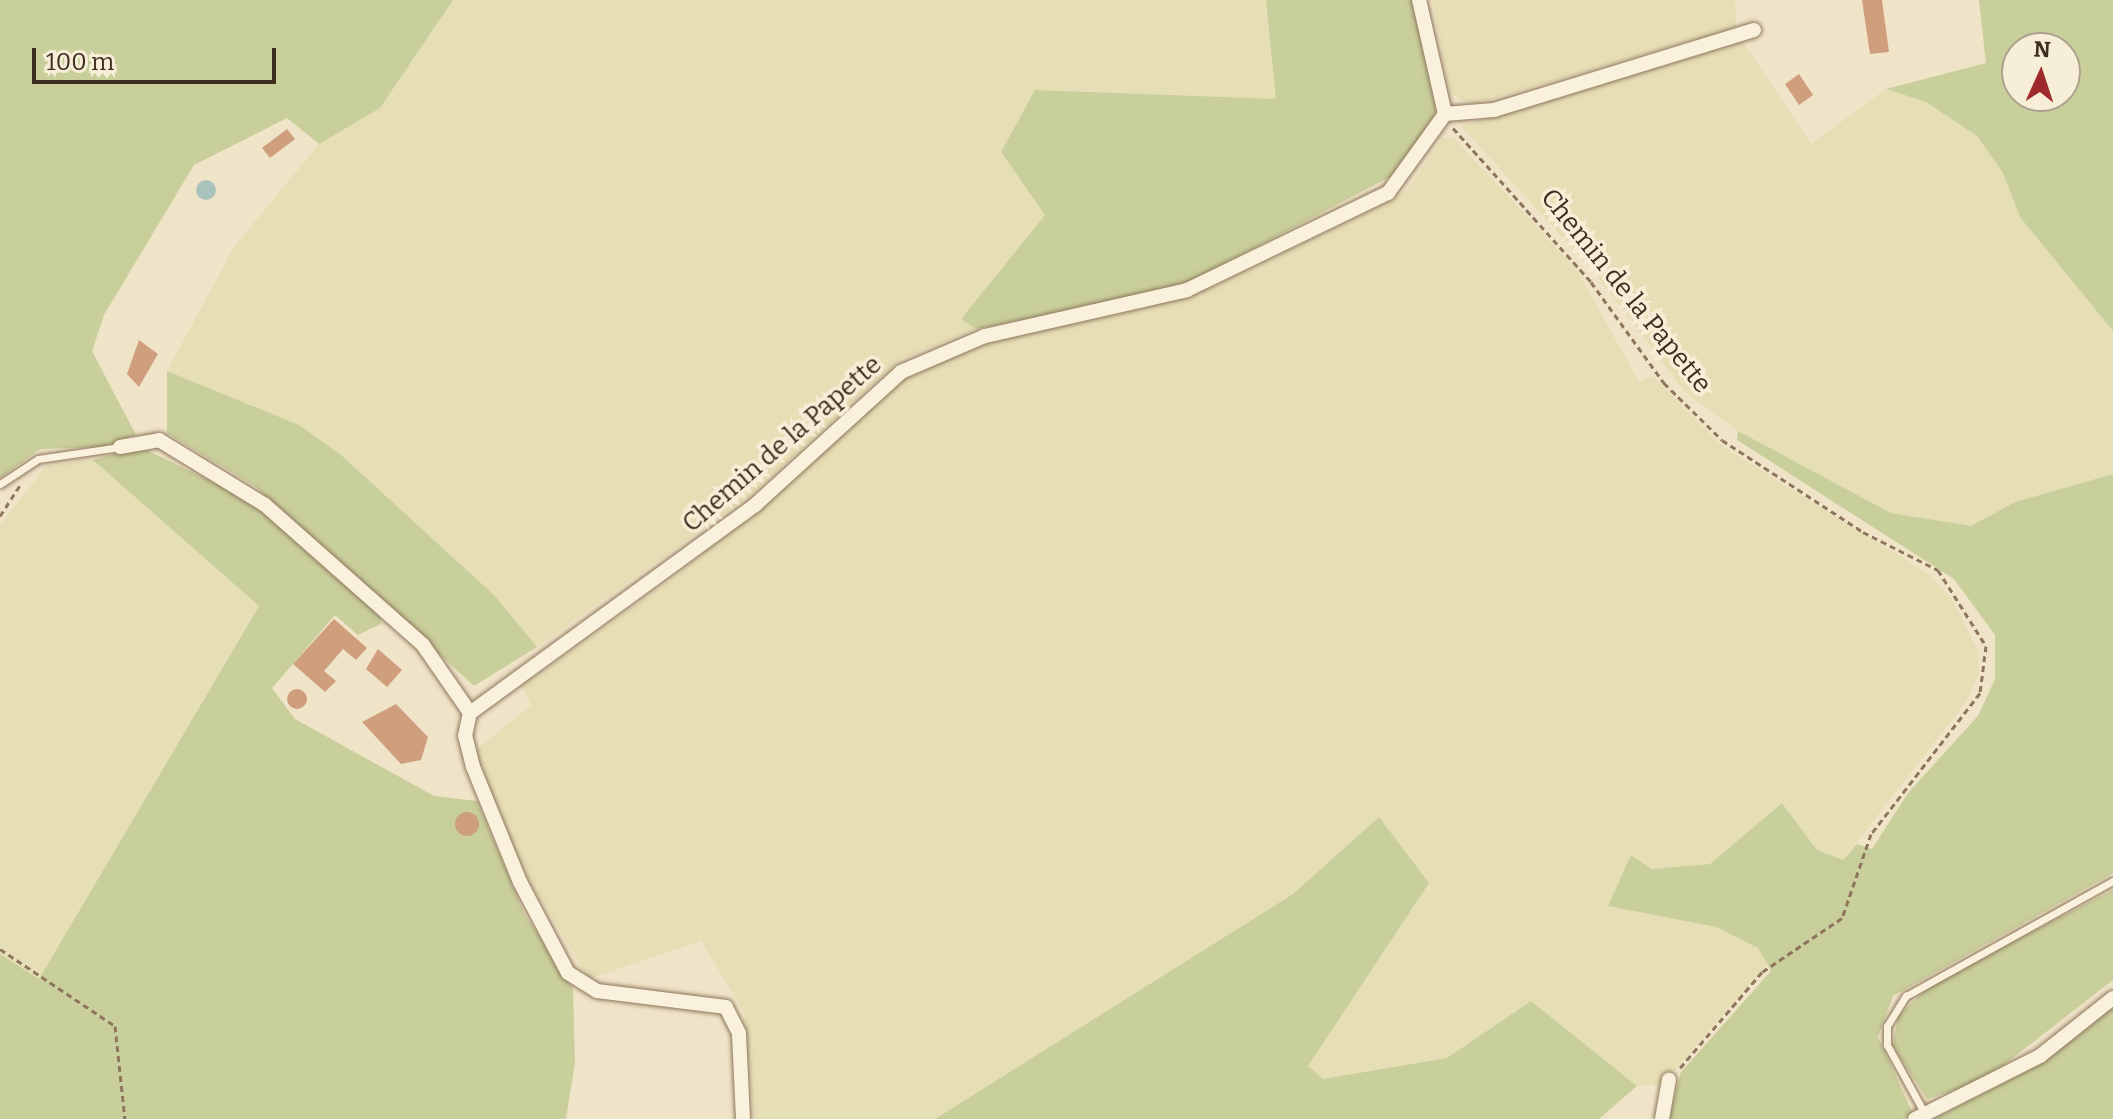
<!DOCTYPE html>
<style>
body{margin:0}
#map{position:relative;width:2113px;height:1119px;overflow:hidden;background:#f0e4c8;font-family:Bitter,serif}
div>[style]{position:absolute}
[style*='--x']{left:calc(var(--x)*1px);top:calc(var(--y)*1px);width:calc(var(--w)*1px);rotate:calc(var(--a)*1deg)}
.farmland>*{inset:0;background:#e6deb5}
.green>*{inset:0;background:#c9cf9b}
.water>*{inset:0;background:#a9c4bc}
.round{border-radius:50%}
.building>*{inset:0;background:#cf9f7d}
.path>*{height:3px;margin-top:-1.5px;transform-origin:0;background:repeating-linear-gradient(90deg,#8d765c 0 6px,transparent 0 10px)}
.roads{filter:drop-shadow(0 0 2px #8d765c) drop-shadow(0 0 2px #8d765c)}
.service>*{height:7px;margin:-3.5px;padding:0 3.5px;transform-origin:3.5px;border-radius:3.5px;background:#faf1dc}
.minor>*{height:14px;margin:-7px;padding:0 7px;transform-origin:7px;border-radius:7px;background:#faf1dc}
span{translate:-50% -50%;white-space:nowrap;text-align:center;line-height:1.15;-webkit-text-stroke:7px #f7eed8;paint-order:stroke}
.street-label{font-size:26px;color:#3d2e20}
.north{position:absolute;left:2001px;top:32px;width:80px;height:80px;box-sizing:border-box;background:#f7eed8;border:2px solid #ada18e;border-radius:50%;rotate:3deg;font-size:22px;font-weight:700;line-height:32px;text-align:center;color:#3d2e20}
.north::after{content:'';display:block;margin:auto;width:28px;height:36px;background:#9e2a2b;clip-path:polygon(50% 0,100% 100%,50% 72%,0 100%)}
.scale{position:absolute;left:32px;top:48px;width:244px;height:36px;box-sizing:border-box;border:4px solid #3d2e20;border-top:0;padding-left:10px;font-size:24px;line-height:28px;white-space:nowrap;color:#3d2e20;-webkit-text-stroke:6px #f7eed8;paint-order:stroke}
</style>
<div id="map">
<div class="farmland">
<div style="clip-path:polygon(453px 0,1266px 0,1277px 99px,1035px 90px,1001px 152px,1045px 215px,962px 318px,976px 329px,901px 359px,753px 493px,537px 647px,495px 596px,340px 454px,299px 425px,167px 371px,234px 247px,319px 144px,380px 108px)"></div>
<div style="clip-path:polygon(1432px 0,1735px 0,1736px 27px,1471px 105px,1450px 93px)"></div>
<div style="clip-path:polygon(1743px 42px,1811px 144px,1886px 89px,1926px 102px,1977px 136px,2003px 173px,2020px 217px,2113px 331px,2113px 474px,2015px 502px,1971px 526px,1891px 513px,1738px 431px,1685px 392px,1595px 273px,1461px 126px)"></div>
<div style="clip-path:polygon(1453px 137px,1577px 270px,1639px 382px,1653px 376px,1722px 446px,1930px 575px,1952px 599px,1978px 651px,1979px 674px,1966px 702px,1843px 860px,1817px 850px,1782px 803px,1710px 864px,1652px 869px,1631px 855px,1609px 906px,1716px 927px,1758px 948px,1767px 965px,1663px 1084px,1637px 1086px,1531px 1001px,1447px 1058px,1323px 1079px,1308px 1066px,1429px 883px,1379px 817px,1293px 894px,935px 1119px,754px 1119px,744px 1012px,701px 941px,589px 979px,524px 872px,475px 751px,531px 705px,522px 686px,675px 577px,906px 377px,982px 343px,1208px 289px,1388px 203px,1408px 189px,1443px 138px)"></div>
<div style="clip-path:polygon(93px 460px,259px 605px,39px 979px,0 954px,0 525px,46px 466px)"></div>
</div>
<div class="green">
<div style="clip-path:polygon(0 0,453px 0,380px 108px,319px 144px,287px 118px,194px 165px,104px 315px,92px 351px,136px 435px,102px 447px,40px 449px,0 478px)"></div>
<div style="clip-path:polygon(1266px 0,1413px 0,1436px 111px,1403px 170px,1176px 289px,976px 329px,961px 319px,1045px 215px,1001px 152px,1035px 90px,1276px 99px)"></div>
<div style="clip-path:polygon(evenodd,1979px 0,2113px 0,2113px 331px,2020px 217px,2003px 173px,1977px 136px,1926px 102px,1886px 89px,1986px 63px,1979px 0,2017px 48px,2065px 48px,2065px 96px,2017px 96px,2017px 48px)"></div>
<div style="clip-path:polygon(167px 371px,299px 425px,340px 454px,495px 596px,537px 647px,474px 686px,256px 487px,167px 433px)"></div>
<div style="clip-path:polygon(1738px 431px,1891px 513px,1971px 526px,2015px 502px,2113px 474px,2113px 873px,1893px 996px,1878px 1037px,1913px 1114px,1904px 1119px,1669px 1119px,1681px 1072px,1771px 971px,1758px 948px,1716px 927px,1608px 906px,1631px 855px,1652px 869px,1710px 864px,1782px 803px,1817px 850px,1843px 860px,1857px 844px,1872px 849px,1908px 793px,1978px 716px,1995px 679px,1995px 635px,1954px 579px,1737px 440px)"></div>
<div style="clip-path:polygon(140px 447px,246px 498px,379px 608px,381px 624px,358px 635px,335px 615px,272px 688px,295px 719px,434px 796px,477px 801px,524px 913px,573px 989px,575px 1063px,566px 1119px,0 1119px,0 954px,39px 979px,259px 606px,93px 460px)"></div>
<div style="clip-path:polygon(1379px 817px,1429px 883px,1308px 1066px,1323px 1079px,1447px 1058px,1531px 1001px,1637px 1086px,1599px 1119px,935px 1119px,1293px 894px)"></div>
<div style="clip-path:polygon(2113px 890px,2113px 980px,1983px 1081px,1927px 1099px,1893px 1046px,1898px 1016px,1933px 983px)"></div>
<div style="clip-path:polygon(2113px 1006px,2113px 1119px,1934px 1119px,2029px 1070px)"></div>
</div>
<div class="water">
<div class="round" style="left:196px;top:180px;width:20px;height:20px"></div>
</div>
<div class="building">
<div style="clip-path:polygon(1862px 0,1882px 0,1889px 52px,1870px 54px)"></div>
<div style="clip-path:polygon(1799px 74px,1813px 95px,1799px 105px,1785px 84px)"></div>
<div style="clip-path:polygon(287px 129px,295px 139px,270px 158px,262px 148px)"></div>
<div style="clip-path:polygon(139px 340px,158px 354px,139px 387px,127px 374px)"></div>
<div style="clip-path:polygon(334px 619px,367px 648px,356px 660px,343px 649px,324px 671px,336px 681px,325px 692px,293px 664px)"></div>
<div style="clip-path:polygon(378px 649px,402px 670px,387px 687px,366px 669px)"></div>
<div class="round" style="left:287px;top:689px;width:20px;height:20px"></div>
<div style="clip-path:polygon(396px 704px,428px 737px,421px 760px,401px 764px,362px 722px)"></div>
<div class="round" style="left:455px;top:812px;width:24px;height:24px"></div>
</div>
<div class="path">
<div style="--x:1453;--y:128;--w:207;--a:48.1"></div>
<div style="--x:1591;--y:282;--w:125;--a:54.1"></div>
<div style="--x:1664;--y:383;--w:81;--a:44.5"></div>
<div style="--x:1722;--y:440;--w:168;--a:33.1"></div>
<div style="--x:1863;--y:532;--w:84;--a:26.9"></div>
<div style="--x:1938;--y:570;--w:90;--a:57.7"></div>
<div style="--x:1986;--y:646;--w:47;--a:97.3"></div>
<div style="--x:1980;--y:693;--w:178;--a:127.7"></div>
<div style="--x:1871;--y:834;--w:89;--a:109"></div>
<div style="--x:1842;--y:918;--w:97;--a:146"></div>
<div style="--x:1762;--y:972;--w:126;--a:130.5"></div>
<div style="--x:0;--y:516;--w:37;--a:-57"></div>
<div style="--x:0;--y:949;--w:138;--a:33.8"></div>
<div style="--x:115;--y:1026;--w:94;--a:83.9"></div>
</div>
<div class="roads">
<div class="service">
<div style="--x:0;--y:484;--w:45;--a:-33.3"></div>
<div style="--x:38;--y:459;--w:83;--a:-8.3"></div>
<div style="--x:1925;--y:1114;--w:79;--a:-118.8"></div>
<div style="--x:1887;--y:1045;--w:19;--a:-90"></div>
<div style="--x:1887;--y:1026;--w:36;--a:-58"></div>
<div style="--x:1906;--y:996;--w:237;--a:-29.1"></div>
</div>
<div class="minor">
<div style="--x:1445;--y:114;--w:49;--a:-4.7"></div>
<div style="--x:1494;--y:110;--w:272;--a:-17.1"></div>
<div style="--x:120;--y:447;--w:40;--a:-10"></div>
<div style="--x:159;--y:440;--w:124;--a:31.5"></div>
<div style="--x:265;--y:505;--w:211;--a:41.5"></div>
<div style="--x:423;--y:645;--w:83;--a:55.3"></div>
<div style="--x:743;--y:1119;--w:86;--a:-92.7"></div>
<div style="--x:739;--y:1033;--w:29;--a:-117"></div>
<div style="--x:726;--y:1007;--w:130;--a:-172.9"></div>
<div style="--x:597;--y:991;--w:34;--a:-148"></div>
<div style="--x:568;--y:973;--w:103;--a:-117.8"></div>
<div style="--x:520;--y:882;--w:124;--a:-112.2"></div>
<div style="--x:473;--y:767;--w:32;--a:-104"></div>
<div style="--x:465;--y:736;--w:24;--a:-78"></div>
<div style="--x:470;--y:713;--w:353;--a:-36.1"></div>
<div style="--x:755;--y:505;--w:197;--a:-42.3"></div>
<div style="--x:901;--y:372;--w:91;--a:-23.2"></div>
<div style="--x:985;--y:336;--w:207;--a:-12.8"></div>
<div style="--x:1187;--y:290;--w:223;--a:-25.8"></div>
<div style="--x:1388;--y:193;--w:97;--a:-54.2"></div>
<div style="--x:1445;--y:114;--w:117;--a:-102.8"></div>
<div style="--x:1662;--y:1119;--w:40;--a:-80"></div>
<div style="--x:1915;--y:1119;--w:140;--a:-26.7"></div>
<div style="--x:2040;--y:1056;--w:93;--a:-38.5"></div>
</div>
</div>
<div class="street-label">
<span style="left:1626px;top:291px;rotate:51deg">Chemin de la Papette</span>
<span style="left:782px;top:444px;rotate:-41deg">Chemin de la Papette</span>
</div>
<div class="north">N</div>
<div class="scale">100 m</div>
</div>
